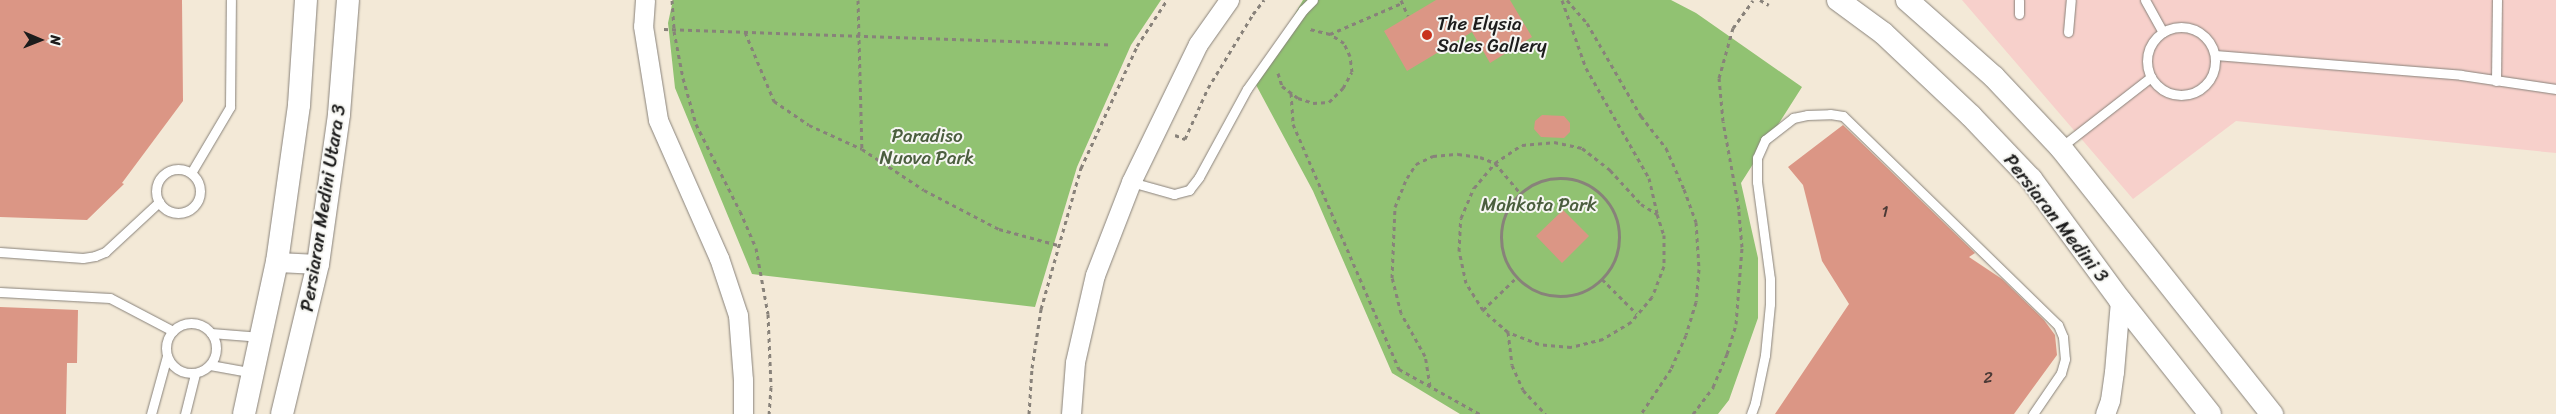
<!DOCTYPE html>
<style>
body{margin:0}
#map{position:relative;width:2556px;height:414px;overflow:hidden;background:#f3e9d7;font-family:Sriracha,sans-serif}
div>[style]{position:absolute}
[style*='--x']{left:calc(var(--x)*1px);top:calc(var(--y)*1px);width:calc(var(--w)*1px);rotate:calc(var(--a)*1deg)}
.built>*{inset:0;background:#f7d0cb}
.green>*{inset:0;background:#91c272}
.building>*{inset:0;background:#db9685}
.path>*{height:3px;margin-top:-1.5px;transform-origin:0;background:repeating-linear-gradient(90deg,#88827a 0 4px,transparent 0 8px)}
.path>.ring{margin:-1.5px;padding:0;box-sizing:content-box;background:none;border:3px solid #88827a;border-radius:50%}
.roads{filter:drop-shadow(0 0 1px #88827a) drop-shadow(0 0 1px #88827a)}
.service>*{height:9px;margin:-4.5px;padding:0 4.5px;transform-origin:4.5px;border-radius:4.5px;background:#fff}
.service>.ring{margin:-4.5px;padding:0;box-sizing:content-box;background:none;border:9px solid #fff;border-radius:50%}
.minor>*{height:19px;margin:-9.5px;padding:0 9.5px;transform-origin:9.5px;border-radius:9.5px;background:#fff}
.tertiary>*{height:22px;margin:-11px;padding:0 11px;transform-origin:11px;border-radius:11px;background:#fff}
.dots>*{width:14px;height:14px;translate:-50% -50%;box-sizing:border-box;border:2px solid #f6f6f2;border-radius:50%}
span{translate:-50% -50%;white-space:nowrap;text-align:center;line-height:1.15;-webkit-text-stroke:4px #f6f6f2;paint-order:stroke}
.number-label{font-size:16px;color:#4c3a36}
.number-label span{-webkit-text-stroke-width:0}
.poi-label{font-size:19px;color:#1c1c1c}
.left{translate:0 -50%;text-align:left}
.park-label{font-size:19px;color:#4b5e3e}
.street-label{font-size:19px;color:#1c1c1c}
.north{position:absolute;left:15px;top:15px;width:50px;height:50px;-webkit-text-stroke:4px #f6f6f2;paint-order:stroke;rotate:91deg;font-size:14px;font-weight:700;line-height:20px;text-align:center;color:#1c1c1c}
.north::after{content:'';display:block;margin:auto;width:18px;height:22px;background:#1c1c1c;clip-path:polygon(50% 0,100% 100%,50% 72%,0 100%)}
</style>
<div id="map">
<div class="built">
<div style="clip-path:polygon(1962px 0,2556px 0,2556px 153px,2236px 121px,2133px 199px)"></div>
</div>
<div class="green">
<div style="clip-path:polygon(673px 0,1161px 0,1131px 45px,1077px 167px,1035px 307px,752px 274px,675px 88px,668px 23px)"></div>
<div style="clip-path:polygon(1303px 0,1671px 0,1696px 13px,1802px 87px,1741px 183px,1758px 258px,1758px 318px,1729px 400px,1718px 414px,1460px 414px,1392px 373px,1313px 191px,1255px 83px)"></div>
</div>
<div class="building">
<div style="clip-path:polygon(0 0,182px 0,183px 101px,122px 183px,124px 184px,87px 220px,0 217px)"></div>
<div style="clip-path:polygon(1436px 0,1510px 0,1532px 37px,1490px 63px,1472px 32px,1407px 71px,1384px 31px)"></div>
<div style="clip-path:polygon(1542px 115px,1564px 116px,1570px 123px,1570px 132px,1564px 138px,1541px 137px,1534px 129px,1535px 121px)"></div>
<div style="clip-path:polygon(1843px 125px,1975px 253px,1969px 257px,2002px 279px,2044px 320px,2055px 335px,2057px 355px,2014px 414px,1775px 414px,1849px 304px,1822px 261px,1803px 185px,1788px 167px)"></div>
<div style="clip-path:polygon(1563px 210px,1589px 236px,1562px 263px,1536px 236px)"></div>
<div style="clip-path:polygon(0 307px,78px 310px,77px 363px,67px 363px,66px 414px,0 414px)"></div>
</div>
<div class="path">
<div style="--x:672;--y:0;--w:31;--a:86"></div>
<div style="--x:674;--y:31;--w:48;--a:79.2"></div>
<div style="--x:683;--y:78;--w:48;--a:74.2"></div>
<div style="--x:696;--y:124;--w:97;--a:63.2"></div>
<div style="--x:740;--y:211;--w:40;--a:66.6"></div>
<div style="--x:756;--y:248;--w:67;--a:79.7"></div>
<div style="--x:768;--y:314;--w:73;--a:87.6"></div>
<div style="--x:771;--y:387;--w:27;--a:94"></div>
<div style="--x:858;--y:0;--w:149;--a:88.5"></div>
<div style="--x:1401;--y:0;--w:17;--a:66"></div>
<div style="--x:1562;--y:0;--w:72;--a:70.6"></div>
<div style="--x:1586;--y:68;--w:127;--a:60.2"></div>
<div style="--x:1649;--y:178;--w:37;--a:77"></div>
<div style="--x:1567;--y:0;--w:30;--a:49"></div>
<div style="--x:1587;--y:23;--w:108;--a:59.9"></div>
<div style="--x:1641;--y:116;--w:41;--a:52"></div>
<div style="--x:1666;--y:148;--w:45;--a:66.3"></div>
<div style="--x:1684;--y:189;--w:35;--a:70"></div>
<div style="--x:1696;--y:222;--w:47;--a:86.3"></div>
<div style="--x:1699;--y:269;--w:33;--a:95"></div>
<div style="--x:1696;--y:302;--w:34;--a:107"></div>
<div style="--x:1686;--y:335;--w:37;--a:114"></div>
<div style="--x:1671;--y:369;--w:54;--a:123.7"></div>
<div style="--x:1760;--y:0;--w:10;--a:29"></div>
<div style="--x:664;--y:29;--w:447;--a:2"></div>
<div style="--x:745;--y:32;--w:75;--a:67.2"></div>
<div style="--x:774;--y:101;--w:42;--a:34.4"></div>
<div style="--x:809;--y:125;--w:58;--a:24.4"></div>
<div style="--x:862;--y:149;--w:74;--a:33.5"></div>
<div style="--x:924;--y:190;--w:85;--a:27.5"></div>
<div style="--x:999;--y:229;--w:61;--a:15.2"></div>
<div style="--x:1330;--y:34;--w:78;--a:-23.3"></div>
<div style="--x:1278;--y:73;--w:14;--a:73"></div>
<div style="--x:1282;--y:86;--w:20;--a:37"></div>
<div style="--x:1298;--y:98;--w:16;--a:18"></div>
<div style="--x:1313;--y:103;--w:16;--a:-4"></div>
<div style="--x:1329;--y:102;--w:20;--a:-45"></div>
<div style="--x:1343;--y:88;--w:18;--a:-61"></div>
<div style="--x:1352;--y:72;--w:16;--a:-97"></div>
<div style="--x:1350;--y:56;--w:14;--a:-115"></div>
<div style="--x:1344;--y:43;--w:17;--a:-147"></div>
<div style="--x:1330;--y:34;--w:21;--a:-166"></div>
<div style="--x:1291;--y:93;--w:31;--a:86"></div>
<div style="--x:1293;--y:124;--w:267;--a:66.6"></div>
<div style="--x:1399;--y:369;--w:93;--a:29.1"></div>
<div style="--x:1175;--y:135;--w:11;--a:22"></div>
<div style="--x:1185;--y:139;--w:56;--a:-65.7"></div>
<div style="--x:1208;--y:88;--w:87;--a:-58.7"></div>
<div style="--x:1253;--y:14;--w:18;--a:-52"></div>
<div style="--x:1554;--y:142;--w:29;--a:12"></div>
<div style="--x:1582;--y:148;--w:36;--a:38"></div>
<div style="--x:1610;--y:170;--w:46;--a:47.6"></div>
<div style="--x:1641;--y:204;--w:19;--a:32"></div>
<div style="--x:1657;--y:214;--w:22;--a:72"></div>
<div style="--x:1664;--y:235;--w:31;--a:90"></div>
<div style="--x:1664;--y:266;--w:33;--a:111"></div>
<div style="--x:1652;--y:297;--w:33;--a:130"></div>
<div style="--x:1631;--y:322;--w:33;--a:149"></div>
<div style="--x:1603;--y:339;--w:33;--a:166"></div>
<div style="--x:1571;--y:347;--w:32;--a:-175"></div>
<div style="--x:1539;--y:344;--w:33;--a:-159"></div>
<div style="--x:1508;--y:332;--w:33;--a:-139"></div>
<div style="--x:1483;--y:310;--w:32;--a:-122"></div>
<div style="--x:1466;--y:283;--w:33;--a:-102"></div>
<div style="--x:1459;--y:251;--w:33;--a:-87"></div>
<div style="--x:1461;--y:218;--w:33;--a:-67"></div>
<div style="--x:1474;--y:188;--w:33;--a:-50"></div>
<div style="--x:1495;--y:163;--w:32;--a:-34"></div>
<div style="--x:1522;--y:145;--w:32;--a:-5"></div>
<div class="ring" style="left:1501px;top:178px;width:115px;height:115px"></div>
<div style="--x:1602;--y:279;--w:49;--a:45"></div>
<div style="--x:1483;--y:310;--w:47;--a:-44.1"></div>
<div style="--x:1508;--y:332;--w:33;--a:83"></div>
<div style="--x:1512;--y:365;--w:27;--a:66"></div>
<div style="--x:1523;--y:390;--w:33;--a:47"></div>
<div style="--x:1430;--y:386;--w:30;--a:-99"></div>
<div style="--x:1425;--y:356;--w:49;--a:-119.2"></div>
<div style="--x:1401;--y:313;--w:36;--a:-104"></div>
<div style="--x:1392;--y:278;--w:71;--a:-87.6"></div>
<div style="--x:1395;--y:207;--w:31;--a:-68"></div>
<div style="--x:1407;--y:178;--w:17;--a:-57"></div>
<div style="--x:1416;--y:164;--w:19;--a:-25"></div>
<div style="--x:1433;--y:156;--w:25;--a:-5"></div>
<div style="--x:1458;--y:154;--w:22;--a:8"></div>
<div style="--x:1480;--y:157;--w:16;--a:22"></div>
<div style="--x:1495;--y:163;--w:40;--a:50"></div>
<div style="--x:1029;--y:414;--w:46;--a:-86.3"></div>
<div style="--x:1032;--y:368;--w:60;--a:-81.3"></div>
<div style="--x:1041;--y:309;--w:147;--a:-74.2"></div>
<div style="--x:1081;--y:168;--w:134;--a:-65.3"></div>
<div style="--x:1137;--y:46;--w:55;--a:-56.9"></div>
<div style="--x:1693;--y:414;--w:34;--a:-53"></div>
<div style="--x:1713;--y:387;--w:36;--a:-67"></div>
<div style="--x:1727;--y:354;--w:31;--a:-73"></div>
<div style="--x:1736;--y:324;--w:77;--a:-85.5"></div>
<div style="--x:1742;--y:247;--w:38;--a:-95"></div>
<div style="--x:1739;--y:209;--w:89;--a:-100.3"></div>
<div style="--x:1723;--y:121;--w:43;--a:-95.3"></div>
<div style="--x:1719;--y:78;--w:52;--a:-74.4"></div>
<div style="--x:1733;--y:28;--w:34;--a:-54"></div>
</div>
<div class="roads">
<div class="service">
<div style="--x:2145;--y:0;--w:37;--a:61"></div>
<div style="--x:2019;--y:14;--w:14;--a:-90"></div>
<div class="ring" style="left:2147px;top:27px;width:59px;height:59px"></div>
<div style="--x:2068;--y:32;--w:32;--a:-85"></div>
<div style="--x:2215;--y:55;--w:247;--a:4.6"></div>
<div style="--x:2461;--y:75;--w:96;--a:8.4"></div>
<div style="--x:2496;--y:81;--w:81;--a:-89.3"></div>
<div style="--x:2061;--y:147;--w:114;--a:-37.9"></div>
<div class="ring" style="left:156px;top:169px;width:35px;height:35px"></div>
<div style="--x:191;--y:173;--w:77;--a:-59.4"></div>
<div style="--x:230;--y:107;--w:107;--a:-89.5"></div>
<div style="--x:1131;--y:182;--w:45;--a:15.6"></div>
<div style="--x:1174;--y:194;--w:16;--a:-15"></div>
<div style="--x:1189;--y:190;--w:16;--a:-52"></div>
<div style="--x:1199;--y:177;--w:100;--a:-61.4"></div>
<div style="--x:1247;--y:89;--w:97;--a:-54.7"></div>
<div style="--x:1303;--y:10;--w:14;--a:-45"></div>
<div style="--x:0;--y:252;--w:83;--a:4.1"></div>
<div style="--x:83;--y:258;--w:12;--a:-9"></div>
<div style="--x:95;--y:256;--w:11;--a:-22"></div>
<div style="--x:105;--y:252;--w:74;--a:-42.8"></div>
<div style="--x:0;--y:292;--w:110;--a:3.1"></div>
<div style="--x:110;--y:298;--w:71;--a:27.6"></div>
<div class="ring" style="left:166px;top:323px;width:41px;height:41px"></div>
<div style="--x:211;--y:333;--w:50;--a:4.6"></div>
<div style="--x:210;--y:365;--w:45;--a:10.3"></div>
<div style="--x:151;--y:414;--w:60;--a:-74.6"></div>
<div style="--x:185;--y:414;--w:41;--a:-76"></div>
<div style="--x:1751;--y:414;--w:12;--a:-70"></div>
<div style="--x:1755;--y:403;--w:49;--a:-78.2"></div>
<div style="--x:1765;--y:355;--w:51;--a:-84.4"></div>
<div style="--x:1770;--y:304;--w:25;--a:-90"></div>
<div style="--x:1770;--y:279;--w:98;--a:-97.6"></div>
<div style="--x:1757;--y:182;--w:24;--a:-90"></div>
<div style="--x:1757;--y:158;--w:20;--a:-66"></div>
<div style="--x:1765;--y:140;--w:36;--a:-38"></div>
<div style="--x:1793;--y:118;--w:14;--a:-12"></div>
<div style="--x:1807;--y:115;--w:23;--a:-2"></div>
<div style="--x:1830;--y:114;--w:13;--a:9"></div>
<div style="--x:1843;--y:116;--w:300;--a:44.2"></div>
<div style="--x:2058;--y:325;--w:13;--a:67"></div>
<div style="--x:2063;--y:337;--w:22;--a:85"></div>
<div style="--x:2065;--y:359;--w:15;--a:106"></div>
<div style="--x:2061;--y:373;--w:50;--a:124.3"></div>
</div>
<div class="minor">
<div style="--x:645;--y:0;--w:26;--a:94"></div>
<div style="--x:643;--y:26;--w:95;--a:80.9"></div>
<div style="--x:658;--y:120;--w:151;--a:66.2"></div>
<div style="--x:719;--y:258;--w:60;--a:71.6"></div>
<div style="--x:738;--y:315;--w:65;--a:85.6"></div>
<div style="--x:743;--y:380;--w:34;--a:90"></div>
<div style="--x:277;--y:262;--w:41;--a:2.8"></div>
<div style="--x:1071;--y:414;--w:52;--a:-85.6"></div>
<div style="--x:1075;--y:362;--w:89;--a:-77.1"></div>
<div style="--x:1095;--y:275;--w:100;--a:-68.8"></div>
<div style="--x:1131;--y:182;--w:153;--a:-64.1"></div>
<div style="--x:1198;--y:44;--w:54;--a:-54.8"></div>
<div style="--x:2105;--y:414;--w:15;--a:-70"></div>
<div style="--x:2110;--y:400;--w:28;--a:-82"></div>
<div style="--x:2114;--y:372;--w:72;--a:-85.2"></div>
</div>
<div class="tertiary">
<div style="--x:1838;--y:0;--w:56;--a:36.3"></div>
<div style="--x:1883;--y:33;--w:121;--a:43.3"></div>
<div style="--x:1971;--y:116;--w:87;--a:46.4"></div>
<div style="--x:2031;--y:179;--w:150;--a:53.7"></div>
<div style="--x:2120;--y:300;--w:145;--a:51.7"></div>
<div style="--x:1907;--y:0;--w:116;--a:41.5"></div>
<div style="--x:1994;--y:77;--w:98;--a:46.7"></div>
<div style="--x:2061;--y:148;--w:340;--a:51.6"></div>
<div style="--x:244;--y:414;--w:156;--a:-77.8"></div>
<div style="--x:277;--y:262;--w:159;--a:-82"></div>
<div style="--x:299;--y:105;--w:105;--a:-86.2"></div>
<div style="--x:282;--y:414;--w:154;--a:-76.5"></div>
<div style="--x:318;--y:264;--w:151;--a:-82"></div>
<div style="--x:339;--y:114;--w:114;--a:-85.5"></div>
</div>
</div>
<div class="dots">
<div style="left:1427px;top:35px;background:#c8321e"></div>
</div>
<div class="number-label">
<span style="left:1885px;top:212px">1</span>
<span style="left:1988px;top:378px">2</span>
</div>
<div class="poi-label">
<span class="left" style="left:1437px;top:35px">The Elysia<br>Sales Gallery</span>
</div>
<div class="park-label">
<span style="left:927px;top:147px">Paradiso<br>Nuova Park</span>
<span style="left:1539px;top:205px">Mahkota Park</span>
</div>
<div class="street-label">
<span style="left:323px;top:208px;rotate:-81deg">Persiaran Medini Utara 3</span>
<span style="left:2056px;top:218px;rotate:52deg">Persiaran Medini 3</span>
</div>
<div class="north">N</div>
</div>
